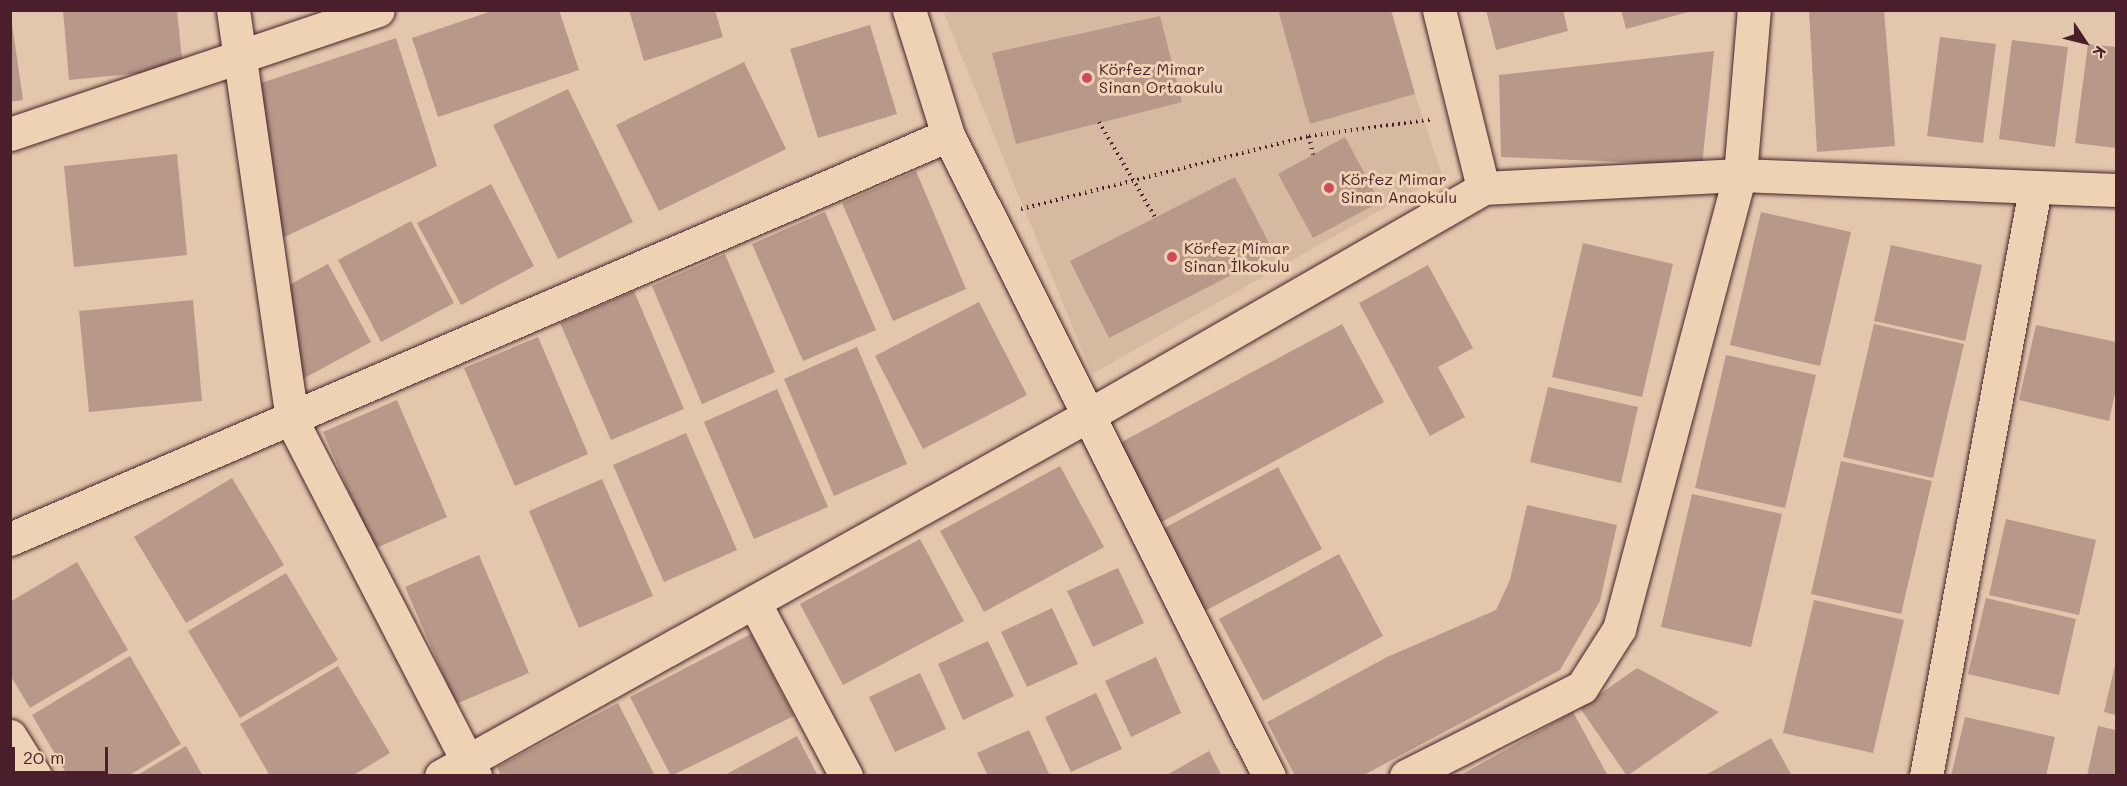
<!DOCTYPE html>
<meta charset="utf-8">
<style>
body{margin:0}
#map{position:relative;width:2127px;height:786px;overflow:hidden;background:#e3c7ac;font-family:Mali,sans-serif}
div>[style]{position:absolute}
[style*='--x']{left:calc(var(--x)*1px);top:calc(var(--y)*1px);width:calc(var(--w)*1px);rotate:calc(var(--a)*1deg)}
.built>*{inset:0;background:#d6b9a1}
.building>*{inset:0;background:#b89888}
.path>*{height:4px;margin-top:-2px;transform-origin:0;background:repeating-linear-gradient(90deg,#4a1f2b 0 1.5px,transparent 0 6px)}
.roads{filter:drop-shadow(0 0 2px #4a1f2b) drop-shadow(0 0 2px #4a1f2b)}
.minor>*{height:33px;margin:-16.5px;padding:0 16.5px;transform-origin:16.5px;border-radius:16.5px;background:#edd2b4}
.dots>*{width:16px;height:16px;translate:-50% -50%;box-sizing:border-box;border:3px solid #edd2b4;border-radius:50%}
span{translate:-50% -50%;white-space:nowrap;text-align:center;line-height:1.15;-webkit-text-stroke:6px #edd2b4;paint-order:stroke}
.poi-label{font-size:16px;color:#4a1f2b}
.left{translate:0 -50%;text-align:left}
.frame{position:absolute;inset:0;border:12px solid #4a1f2b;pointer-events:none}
.north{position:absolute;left:2055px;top:12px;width:60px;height:60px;-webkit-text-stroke:4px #edd2b4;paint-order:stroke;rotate:125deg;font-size:16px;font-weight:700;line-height:24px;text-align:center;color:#4a1f2b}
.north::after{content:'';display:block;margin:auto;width:21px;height:27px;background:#4a1f2b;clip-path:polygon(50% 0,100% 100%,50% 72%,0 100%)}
.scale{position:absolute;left:12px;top:747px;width:96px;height:27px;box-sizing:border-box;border:3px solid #4a1f2b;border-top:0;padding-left:8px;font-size:18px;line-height:21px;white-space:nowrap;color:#4a1f2b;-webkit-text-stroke:4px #edd2b4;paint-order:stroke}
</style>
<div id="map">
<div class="built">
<div style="clip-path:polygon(943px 11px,1278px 11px,1310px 124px,1415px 94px,1442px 175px,1092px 374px)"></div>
</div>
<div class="building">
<div style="clip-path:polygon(10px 10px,23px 100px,10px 102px)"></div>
<div style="clip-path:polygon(63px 10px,177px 10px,183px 69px,69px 80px)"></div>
<div style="clip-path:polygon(495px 10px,559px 10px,579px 70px,438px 117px,412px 38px)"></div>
<div style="clip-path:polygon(629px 10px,715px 10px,723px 37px,644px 61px)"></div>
<div style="clip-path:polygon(1278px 10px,1391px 10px,1415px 94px,1310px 124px)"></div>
<div style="clip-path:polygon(1486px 10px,1563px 10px,1568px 31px,1496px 50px)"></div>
<div style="clip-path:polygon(1621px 10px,1692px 10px,1692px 11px,1626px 29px)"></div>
<div style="clip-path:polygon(1809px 10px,1884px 10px,1895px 146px,1817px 152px)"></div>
<div style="clip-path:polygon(1160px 16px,1182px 102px,1016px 144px,992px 53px)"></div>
<div style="clip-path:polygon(870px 25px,897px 114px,818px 138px,790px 49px)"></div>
<div style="clip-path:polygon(1940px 37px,1996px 44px,1983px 143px,1927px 136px)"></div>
<div style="clip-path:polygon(396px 38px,437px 166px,280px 239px,255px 85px)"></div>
<div style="clip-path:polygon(2012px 40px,2068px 47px,2055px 147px,1999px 139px)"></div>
<div style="clip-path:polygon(2088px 44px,2116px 47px,2116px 148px,2075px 143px)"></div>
<div style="clip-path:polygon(1714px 51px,1702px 165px,1501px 157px,1499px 75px)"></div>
<div style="clip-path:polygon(744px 62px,786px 149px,659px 211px,616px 125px)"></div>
<div style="clip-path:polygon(568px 89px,633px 222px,558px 259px,493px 125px)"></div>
<div style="clip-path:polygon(1345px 137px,1380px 202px,1313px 238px,1278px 174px)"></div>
<div style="clip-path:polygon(177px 154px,187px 255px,74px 267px,64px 166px)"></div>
<div style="clip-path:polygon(916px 171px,966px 289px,893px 321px,842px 203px)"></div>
<div style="clip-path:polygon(1235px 177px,1274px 253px,1109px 338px,1070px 261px)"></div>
<div style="clip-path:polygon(491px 184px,534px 266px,461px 305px,417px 223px)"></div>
<div style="clip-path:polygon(825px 212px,876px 330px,803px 361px,752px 244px)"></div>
<div style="clip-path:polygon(1761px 212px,1851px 232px,1820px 366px,1730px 345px)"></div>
<div style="clip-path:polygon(411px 221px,454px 303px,381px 342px,338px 260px)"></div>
<div style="clip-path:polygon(1583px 243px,1673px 264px,1642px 397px,1552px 377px)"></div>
<div style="clip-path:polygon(1891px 245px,1982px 265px,1965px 341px,1874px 321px)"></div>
<div style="clip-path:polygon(725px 254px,775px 372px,702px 404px,652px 286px)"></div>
<div style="clip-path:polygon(328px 264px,371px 342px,299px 381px,289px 285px)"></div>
<div style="clip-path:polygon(1428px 265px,1473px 348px,1438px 367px,1465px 417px,1430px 436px,1359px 303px)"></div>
<div style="clip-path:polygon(634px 291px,684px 409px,611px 440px,560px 323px)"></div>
<div style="clip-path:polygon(193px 300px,202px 401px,89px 412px,79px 311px)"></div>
<div style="clip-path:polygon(979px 302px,1027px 395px,923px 449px,875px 356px)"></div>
<div style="clip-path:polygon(1342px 324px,1384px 402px,1158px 524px,1116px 445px)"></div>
<div style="clip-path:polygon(1874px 324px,1964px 344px,1933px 478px,1843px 457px)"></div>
<div style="clip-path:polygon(2036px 325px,2116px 342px,2116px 389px,2109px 421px,2019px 400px)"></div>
<div style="clip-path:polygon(538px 337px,588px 454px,515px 486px,464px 368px)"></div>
<div style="clip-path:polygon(857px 347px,907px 464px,834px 496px,784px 379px)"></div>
<div style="clip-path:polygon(1726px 355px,1816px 375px,1785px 508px,1695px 488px)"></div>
<div style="clip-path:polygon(1548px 387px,1638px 407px,1621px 483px,1530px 462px)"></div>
<div style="clip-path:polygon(777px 389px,828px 507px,754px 539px,704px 422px)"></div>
<div style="clip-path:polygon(397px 400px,447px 517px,374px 549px,323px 432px)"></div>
<div style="clip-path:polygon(686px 433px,737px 550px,664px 582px,613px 465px)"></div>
<div style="clip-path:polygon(1841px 461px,1932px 481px,1901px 614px,1811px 594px)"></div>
<div style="clip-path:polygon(1060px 466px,1104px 547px,984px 612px,940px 531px)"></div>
<div style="clip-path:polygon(1278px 467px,1322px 549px,1201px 613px,1157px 532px)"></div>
<div style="clip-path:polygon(232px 478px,284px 565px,186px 623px,134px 537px)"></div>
<div style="clip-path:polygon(602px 479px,653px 596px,579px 628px,529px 511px)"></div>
<div style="clip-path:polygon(1692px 494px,1782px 514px,1751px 647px,1661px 627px)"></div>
<div style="clip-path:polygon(1527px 505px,1617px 525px,1600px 601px,1560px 670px,1362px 776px,1295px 776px,1267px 722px,1387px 657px,1496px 610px,1510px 580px)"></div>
<div style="clip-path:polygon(2006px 519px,2096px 540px,2079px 615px,1989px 595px)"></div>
<div style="clip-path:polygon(920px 539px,964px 621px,843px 685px,800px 604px)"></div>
<div style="clip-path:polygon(1339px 554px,1383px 636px,1263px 701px,1219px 619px)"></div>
<div style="clip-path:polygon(479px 555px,529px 673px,456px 704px,405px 587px)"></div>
<div style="clip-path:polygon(77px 562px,128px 650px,30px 708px,10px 675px,10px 602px)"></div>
<div style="clip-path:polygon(1118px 568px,1144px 623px,1093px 647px,1067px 591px)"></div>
<div style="clip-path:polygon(286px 573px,338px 660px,240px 718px,188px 631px)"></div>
<div style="clip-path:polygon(1986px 598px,2076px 619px,2059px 695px,1968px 674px)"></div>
<div style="clip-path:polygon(1814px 600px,1904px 620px,1873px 753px,1783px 733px)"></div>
<div style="clip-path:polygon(1052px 608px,1078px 664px,1027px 687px,1001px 632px)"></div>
<div style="clip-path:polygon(751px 634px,794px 716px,671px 776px,630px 697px)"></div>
<div style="clip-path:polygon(988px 641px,1014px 696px,963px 720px,938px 664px)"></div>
<div style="clip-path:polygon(130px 656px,181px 744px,128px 776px,68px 776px,32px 715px)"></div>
<div style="clip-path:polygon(1156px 657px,1181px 713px,1131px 737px,1105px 681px)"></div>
<div style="clip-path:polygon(2116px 661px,2116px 715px,2104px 712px)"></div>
<div style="clip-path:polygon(338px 666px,390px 753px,352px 776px,270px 776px,240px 724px)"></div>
<div style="clip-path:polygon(1637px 668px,1719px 712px,1627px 776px,1580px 708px)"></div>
<div style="clip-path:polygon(920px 673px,946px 729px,895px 752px,869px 697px)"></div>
<div style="clip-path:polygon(1096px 693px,1122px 749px,1071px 772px,1045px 717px)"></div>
<div style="clip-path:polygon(618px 703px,655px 776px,501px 776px,497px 767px)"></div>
<div style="clip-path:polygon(1573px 712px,1608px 776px,1459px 776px)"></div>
<div style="clip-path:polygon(1965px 717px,2055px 737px,2046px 776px,1951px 776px)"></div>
<div style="clip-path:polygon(2098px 726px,2116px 730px,2116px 776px,2087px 776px)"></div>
<div style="clip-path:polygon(1029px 730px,1050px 776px,988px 776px,977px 753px)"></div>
<div style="clip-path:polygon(797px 736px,818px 776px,723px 776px)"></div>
<div style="clip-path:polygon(1771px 738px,1792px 776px,1704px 776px)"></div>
<div style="clip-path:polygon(186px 746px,203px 776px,136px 776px)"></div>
<div style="clip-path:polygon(1209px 751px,1222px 776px,1165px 776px)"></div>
</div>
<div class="path">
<div style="--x:1099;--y:122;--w:110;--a:59.5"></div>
<div style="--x:1309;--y:136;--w:19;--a:78"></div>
<div style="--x:1021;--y:209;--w:297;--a:-14.2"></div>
<div style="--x:1309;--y:136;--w:126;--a:-7.7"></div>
</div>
<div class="roads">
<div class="minor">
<div style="--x:233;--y:10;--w:415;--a:81.8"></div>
<div style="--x:292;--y:421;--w:399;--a:62.7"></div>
<div style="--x:909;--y:10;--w:131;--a:72.7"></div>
<div style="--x:948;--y:135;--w:717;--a:63.4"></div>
<div style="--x:1439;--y:10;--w:183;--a:76.1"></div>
<div style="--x:10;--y:134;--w:388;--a:-18.6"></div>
<div style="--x:10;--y:539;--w:1021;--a:-23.3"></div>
<div style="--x:754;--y:602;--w:197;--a:62.1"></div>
<div style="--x:10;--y:736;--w:47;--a:58"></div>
<div style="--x:441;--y:776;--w:742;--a:-29.12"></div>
<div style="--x:1089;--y:415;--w:455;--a:-29.9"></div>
<div style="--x:1483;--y:188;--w:257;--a:-2.9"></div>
<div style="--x:1740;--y:175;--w:376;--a:2.3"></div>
<div style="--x:1406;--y:776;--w:197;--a:-26.8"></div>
<div style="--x:1582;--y:687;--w:69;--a:-57.5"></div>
<div style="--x:1619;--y:629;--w:470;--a:-75.1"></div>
<div style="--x:1740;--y:175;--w:166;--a:-85.2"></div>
<div style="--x:1926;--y:776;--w:597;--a:-79.48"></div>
</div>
</div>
<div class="dots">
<div style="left:1087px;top:78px;background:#d1495b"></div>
<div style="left:1329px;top:188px;background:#d1495b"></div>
<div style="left:1172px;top:257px;background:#d1495b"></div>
</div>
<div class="poi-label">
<span class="left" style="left:1099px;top:78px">Körfez Mimar<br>Sinan Ortaokulu</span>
<span class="left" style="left:1341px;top:188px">Körfez Mimar<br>Sinan Anaokulu</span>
<span class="left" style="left:1184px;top:257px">Körfez Mimar<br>Sinan İlkokulu</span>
</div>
<div class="frame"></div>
<div class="north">K</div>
<div class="scale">20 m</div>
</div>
